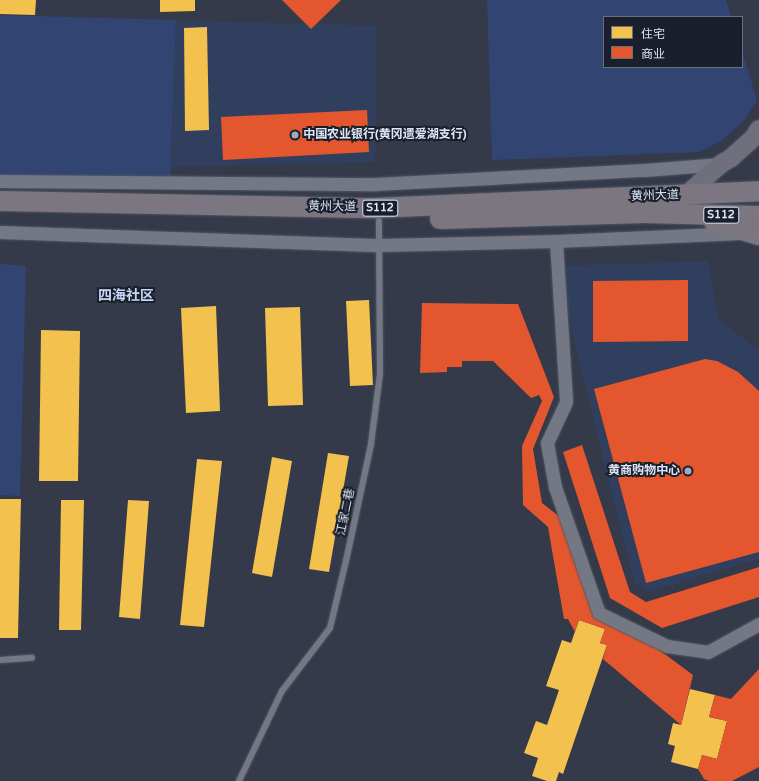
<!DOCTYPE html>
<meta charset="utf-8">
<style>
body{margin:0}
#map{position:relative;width:759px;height:781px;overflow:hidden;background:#343a49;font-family:"Varela Round","Noto Sans SC",sans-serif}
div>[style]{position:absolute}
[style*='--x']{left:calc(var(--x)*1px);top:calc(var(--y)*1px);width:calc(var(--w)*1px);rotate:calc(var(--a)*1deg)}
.built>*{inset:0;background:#313f5e}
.green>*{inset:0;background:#314472}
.homes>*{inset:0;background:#f2c14e}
.shops>*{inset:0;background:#e4572e}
.roads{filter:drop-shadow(0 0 1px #505662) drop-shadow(0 0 1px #505662)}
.lane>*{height:6px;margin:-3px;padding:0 3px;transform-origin:3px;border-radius:3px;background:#737884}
.street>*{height:13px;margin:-6.5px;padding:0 6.5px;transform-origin:6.5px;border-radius:6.5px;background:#737884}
.secondary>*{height:18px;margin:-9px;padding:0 9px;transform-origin:9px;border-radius:9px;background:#6f707b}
.primary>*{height:20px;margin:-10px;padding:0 10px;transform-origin:10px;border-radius:10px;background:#7b767f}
.dots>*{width:11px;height:11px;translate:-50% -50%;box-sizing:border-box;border:2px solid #191f2b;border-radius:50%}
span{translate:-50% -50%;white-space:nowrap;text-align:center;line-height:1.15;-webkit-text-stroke:4px #191f2b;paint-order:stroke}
.shield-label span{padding:1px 3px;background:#191f2b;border:1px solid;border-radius:3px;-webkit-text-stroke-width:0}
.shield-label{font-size:11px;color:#dee6f7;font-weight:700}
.poi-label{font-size:12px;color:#dee6f7;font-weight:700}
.left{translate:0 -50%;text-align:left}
.right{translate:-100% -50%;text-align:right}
.street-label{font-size:12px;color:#dee6f7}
.quarter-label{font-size:14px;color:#c6d6f8;font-weight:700}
.legend{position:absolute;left:603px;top:16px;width:140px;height:52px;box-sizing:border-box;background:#191f2b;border:1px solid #686f7d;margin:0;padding:5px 7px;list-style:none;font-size:12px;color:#dee6f7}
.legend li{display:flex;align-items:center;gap:8px;height:20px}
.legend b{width:20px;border:1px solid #686f7d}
</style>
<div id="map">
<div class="built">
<div style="clip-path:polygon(176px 20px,377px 26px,375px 162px,171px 167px)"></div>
<div style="clip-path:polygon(708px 261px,718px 318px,759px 351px,759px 559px,648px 592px,634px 582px,562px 292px,563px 266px)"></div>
</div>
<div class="green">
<div style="clip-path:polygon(487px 0,726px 0,731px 17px,604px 17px,604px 67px,742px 67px,742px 52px,757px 100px,745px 119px,724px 139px,700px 152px,492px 160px)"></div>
<div style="clip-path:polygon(0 15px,176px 20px,170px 181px,0 176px)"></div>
<div style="clip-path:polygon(0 264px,26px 266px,20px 496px,0 495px)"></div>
</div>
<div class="homes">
<div style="clip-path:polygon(0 0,36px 0,35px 15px,0 14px)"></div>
<div style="clip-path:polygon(160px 0,195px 0,195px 11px,160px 12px)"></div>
<div style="clip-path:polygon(207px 27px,209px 130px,185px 131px,184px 28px)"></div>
<div style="clip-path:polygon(369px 300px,373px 385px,350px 386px,346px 301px)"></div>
<div style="clip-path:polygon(216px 306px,220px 411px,186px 413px,181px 308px)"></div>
<div style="clip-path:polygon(300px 307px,303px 405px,268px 406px,265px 308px)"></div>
<div style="clip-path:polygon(41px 330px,80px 331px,78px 481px,39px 481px)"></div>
<div style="clip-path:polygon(328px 453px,349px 456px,329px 572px,309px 569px)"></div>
<div style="clip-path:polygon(272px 457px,292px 461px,272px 577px,252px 573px)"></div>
<div style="clip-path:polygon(197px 459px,222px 461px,204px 627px,180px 625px)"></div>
<div style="clip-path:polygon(0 499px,21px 499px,18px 638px,0 638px)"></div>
<div style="clip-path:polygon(61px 500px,84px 500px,81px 630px,59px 630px)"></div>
<div style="clip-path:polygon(128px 500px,149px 501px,140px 619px,119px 617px)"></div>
<div style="clip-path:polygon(579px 620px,605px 629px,600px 643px,607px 645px,563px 774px,559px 772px,556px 781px,547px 781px,532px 776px,538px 758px,524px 753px,536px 721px,547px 725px,559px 690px,546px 686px,562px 640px,571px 643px)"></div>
<div style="clip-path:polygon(690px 689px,715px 695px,709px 717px,727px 721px,717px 759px,702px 755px,698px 769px,671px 762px,675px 746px,668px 744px,673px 723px,681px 725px)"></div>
</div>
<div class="shops">
<div style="clip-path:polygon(282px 0,341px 0,311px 29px)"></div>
<div style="clip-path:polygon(367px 110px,369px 152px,223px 160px,221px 117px)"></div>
<div style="clip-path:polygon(688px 280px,688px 341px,593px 342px,593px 281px)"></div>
<div style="clip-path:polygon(422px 303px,518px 304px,554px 397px,533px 449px,542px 503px,560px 517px,594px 617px,658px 649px,693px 675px,681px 725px,603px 659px,607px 645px,600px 643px,605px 629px,579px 620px,575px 632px,568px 619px,564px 619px,548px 527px,523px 505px,522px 446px,542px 401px,539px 395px,531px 398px,493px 361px,462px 361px,462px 367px,447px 367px,447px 372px,420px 373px)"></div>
<div style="clip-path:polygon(705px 359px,717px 361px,738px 372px,759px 391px,759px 552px,646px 583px,594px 389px)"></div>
<div style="clip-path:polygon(582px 445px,630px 592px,646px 602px,759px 567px,759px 597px,662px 628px,610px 598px,563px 452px)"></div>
<div style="clip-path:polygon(759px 669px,759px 767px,732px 781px,709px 781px,704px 779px,698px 769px,702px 755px,717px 759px,727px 721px,709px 717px,715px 695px,731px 699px)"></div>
</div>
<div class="roads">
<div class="lane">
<div style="--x:0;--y:660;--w:32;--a:-4"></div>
<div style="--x:239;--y:781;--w:100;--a:-64.5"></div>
<div style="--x:282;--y:691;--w:79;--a:-52.7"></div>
<div style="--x:330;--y:628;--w:69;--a:-76.6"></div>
<div style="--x:346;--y:561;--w:120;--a:-77.9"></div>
<div style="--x:371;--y:444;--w:71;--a:-82.7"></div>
<div style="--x:380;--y:374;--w:153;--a:-90.4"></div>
</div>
<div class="street">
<div style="--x:0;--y:181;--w:375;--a:0.5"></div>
<div style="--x:375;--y:184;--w:270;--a:-3"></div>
<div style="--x:645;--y:170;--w:76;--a:-4.5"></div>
<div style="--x:0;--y:232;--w:380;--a:2"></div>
<div style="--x:380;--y:245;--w:176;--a:-1.3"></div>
<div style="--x:556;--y:241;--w:180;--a:-2.5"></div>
<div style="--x:556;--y:241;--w:161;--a:86.4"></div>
<div style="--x:566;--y:402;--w:45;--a:114.9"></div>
<div style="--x:547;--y:443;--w:45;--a:79.7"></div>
<div style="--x:555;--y:487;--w:133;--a:70.8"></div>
<div style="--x:599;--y:613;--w:76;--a:25.9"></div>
<div style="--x:667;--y:646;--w:41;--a:8.3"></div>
<div style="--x:708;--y:652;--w:58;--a:-28.8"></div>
</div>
<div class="secondary">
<div style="--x:686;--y:195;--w:47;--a:-41.5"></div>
<div style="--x:721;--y:164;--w:12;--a:-31"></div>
<div style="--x:731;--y:158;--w:31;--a:-42"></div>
<div style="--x:754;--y:137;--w:9;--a:-58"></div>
</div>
<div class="primary">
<div style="--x:0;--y:201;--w:375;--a:1.1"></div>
<div style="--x:375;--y:208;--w:384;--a:-2.5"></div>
<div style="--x:440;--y:219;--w:204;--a:-1.7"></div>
<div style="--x:644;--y:213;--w:115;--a:1.5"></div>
<div style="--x:714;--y:222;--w:47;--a:16.1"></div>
</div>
</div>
<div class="dots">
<div style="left:295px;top:135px;background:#a2aaba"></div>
<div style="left:688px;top:471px;background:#a2aaba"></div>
</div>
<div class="shield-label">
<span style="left:380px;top:208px">S112</span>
<span style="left:721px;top:215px">S112</span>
</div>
<div class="poi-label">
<span class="left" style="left:303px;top:135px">中国农业银行(黄冈遗爱湖支行)</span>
<span class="right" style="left:680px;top:471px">黄商购物中心</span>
</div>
<div class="street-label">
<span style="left:655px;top:196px;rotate:-2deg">黄州大道</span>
<span style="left:332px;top:207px;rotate:1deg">黄州大道</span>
<span style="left:346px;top:512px;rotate:-78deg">江家二巷</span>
</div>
<div class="quarter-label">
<span style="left:126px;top:296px">四海社区</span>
</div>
<ul class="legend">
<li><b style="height:11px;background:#f2c14e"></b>住宅</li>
<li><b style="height:11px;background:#e4572e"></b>商业</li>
</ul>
</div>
